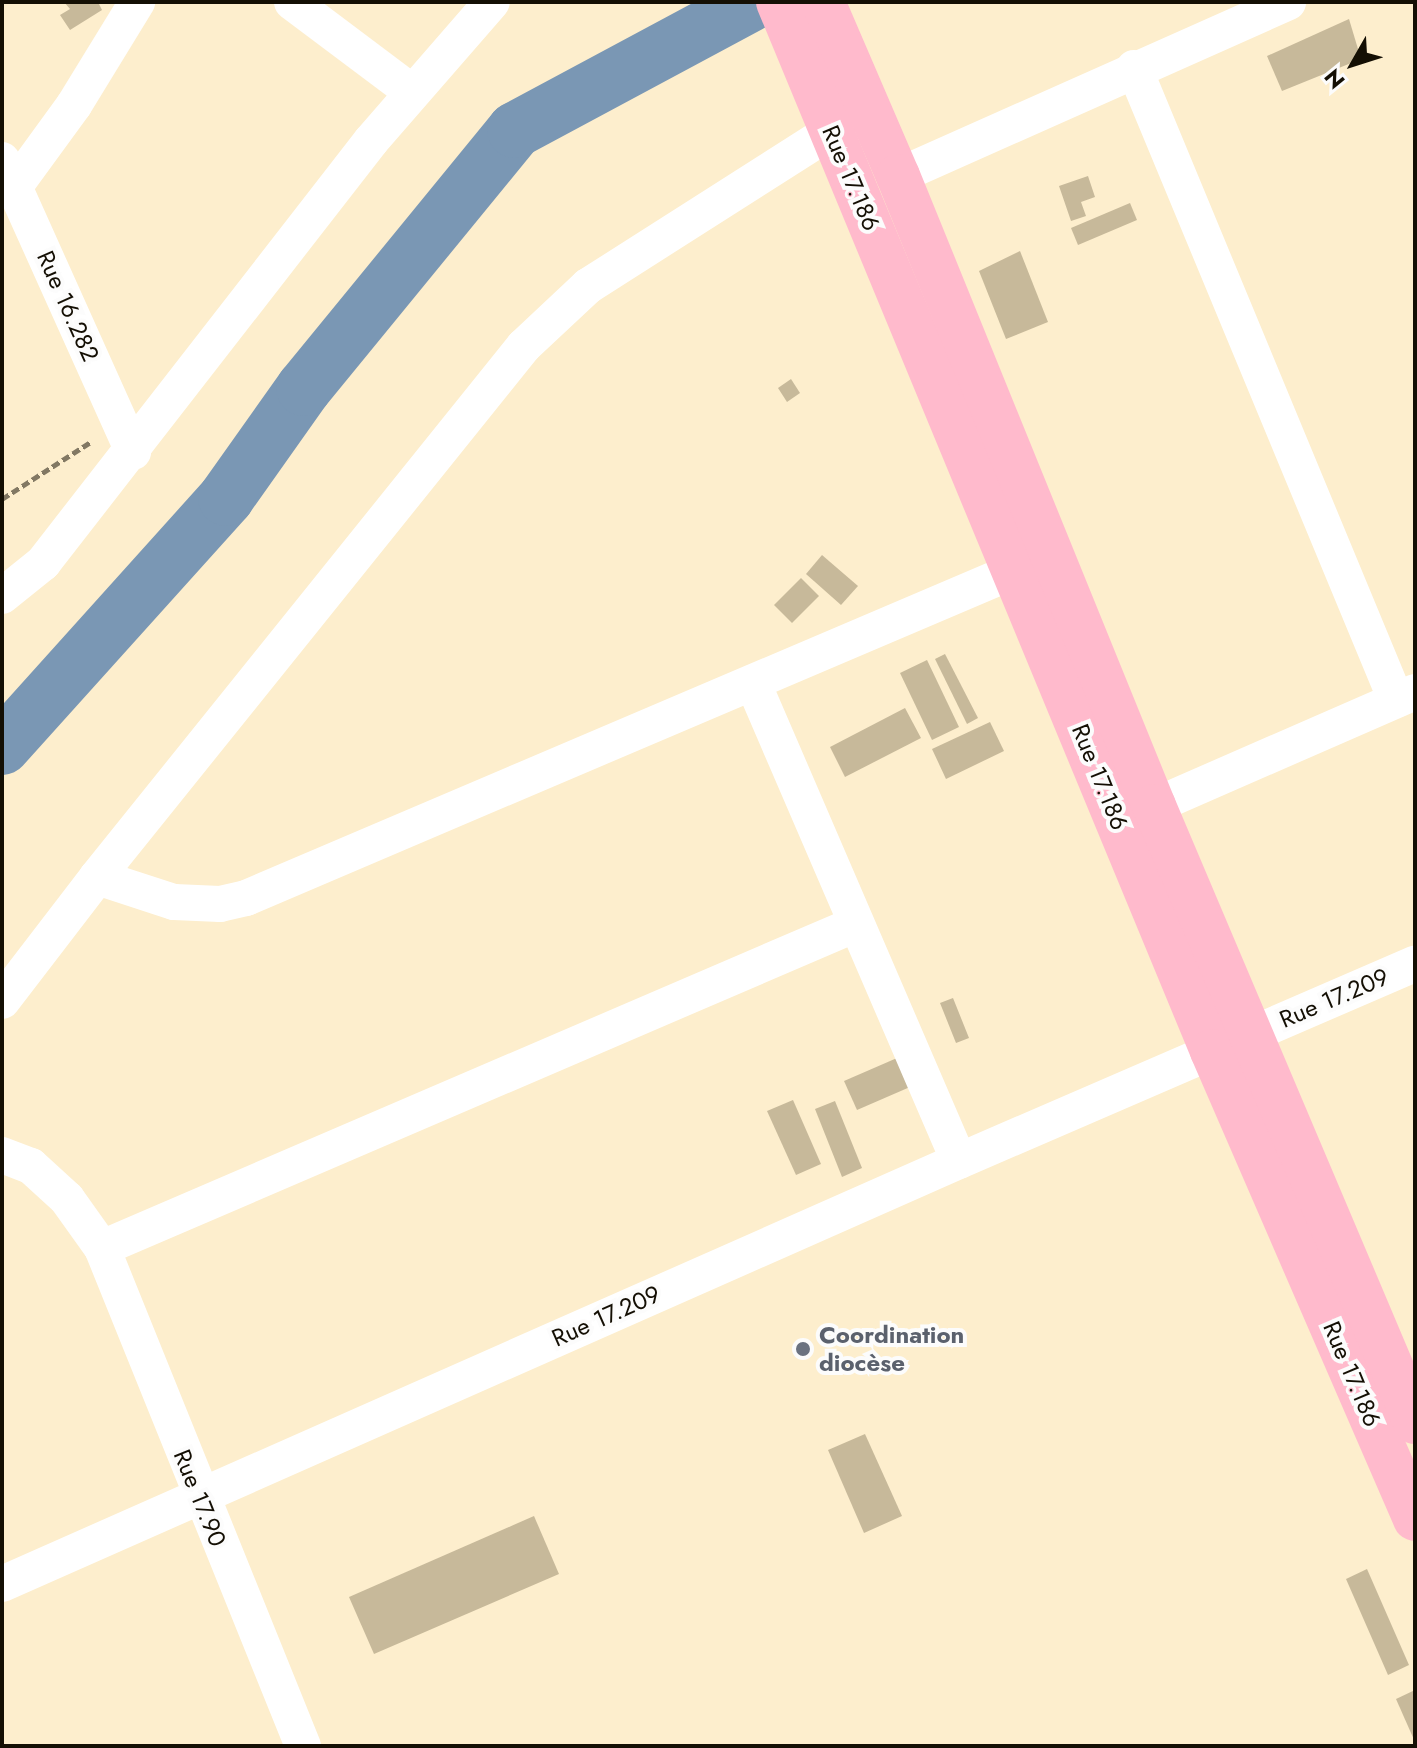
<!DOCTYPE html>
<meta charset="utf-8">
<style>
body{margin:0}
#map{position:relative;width:1417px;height:1748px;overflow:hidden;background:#fdeecd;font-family:Jost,sans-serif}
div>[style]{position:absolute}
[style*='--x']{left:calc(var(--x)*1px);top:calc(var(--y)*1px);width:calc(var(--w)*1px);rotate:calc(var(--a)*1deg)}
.river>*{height:56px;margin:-28px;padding:0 28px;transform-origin:28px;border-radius:28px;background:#7a97b4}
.building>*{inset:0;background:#c7b99a}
.path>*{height:5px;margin-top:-2.5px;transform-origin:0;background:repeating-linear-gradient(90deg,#827863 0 8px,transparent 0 12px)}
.minor>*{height:36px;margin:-18px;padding:0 18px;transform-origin:18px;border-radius:18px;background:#fff}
.major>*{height:44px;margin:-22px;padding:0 22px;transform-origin:22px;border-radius:22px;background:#ffbacc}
.dots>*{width:22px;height:22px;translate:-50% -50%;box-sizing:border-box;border:4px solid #fcfcfc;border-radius:50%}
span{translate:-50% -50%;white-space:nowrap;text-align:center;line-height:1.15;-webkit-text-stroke:8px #fcfcfc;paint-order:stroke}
.street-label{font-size:24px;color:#140f04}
.worship-label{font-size:24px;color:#5b616d;font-weight:700}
.left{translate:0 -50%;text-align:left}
.frame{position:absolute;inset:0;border:4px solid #140f04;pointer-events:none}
.north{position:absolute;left:1313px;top:24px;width:80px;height:80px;-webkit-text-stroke:6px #fcfcfc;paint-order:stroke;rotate:231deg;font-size:22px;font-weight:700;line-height:32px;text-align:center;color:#140f04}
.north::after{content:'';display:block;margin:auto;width:28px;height:36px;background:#140f04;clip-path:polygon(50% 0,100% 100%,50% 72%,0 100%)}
</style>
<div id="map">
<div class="river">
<div style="--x:2;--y:747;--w:335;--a:-48"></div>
<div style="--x:226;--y:498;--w:135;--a:-54.7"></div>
<div style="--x:304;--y:388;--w:333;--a:-50.7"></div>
<div style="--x:515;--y:130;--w:271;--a:-28.2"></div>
</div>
<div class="building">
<div style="clip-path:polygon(64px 2px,98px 2px,102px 10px,70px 30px,60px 15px,70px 9px)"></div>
<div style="clip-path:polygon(1349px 19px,1361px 59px,1282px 91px,1267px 56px)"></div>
<div style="clip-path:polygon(1088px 176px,1095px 197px,1081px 202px,1086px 216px,1071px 221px,1059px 186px)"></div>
<div style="clip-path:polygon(1130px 203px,1137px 220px,1078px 245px,1071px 228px)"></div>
<div style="clip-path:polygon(1020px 251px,1048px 322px,1006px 339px,979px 271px)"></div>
<div style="clip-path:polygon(791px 379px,800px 393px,787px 402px,778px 388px)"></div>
<div style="clip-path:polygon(822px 555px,858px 586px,841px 605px,806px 574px)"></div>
<div style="clip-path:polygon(801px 578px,819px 596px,792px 623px,774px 605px)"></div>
<div style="clip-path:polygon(945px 654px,978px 718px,967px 724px,935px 659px)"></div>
<div style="clip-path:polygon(927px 660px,959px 727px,932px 740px,900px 673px)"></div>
<div style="clip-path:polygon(905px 708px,921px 738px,845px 777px,830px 747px)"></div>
<div style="clip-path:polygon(990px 722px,1004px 751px,946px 779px,932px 749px)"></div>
<div style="clip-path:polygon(953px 998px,969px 1038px,956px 1043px,940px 1003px)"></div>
<div style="clip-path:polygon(897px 1058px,910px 1087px,857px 1110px,844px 1081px)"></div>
<div style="clip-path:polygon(793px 1100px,821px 1164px,796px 1175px,767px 1111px)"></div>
<div style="clip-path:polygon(835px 1101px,862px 1168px,842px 1177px,815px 1109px)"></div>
<div style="clip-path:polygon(865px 1434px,902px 1516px,864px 1533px,828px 1450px)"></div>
<div style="clip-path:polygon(534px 1516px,559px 1574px,374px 1654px,349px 1597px)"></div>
<div style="clip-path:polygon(1367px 1569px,1409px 1665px,1388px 1675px,1346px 1579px)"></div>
<div style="clip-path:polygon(1415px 1690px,1415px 1742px,1396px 1699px)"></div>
</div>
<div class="path">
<div style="--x:2;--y:499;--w:107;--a:-32.8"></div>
</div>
<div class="minor">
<div style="--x:292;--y:2;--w:150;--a:36.9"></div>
<div style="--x:1134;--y:68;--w:684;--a:67.48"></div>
<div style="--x:2;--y:160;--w:320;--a:65.8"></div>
<div style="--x:898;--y:176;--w:427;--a:-24"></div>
<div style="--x:15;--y:186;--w:100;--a:-53.9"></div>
<div style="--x:74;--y:105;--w:121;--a:-58.5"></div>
<div style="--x:2;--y:596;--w:53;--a:-38.8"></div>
<div style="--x:43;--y:563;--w:534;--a:-52.14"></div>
<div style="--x:371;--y:141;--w:184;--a:-49"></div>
<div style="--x:753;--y:683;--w:520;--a:66.69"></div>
<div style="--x:1154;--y:806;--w:285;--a:-23.6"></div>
<div style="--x:97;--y:877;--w:81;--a:18"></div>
<div style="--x:174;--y:902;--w:46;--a:2.5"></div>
<div style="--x:220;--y:904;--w:27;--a:-13"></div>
<div style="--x:246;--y:898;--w:837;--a:-23.07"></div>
<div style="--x:2;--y:1001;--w:156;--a:-52.5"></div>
<div style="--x:97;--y:877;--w:681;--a:-51.2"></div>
<div style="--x:524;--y:346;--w:88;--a:-43.2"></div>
<div style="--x:588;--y:286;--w:288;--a:-32.5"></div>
<div style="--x:2;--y:1155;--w:31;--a:21"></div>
<div style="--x:31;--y:1166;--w:49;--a:42.5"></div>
<div style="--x:67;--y:1199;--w:60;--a:54.5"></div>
<div style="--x:102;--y:1248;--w:537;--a:68.02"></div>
<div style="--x:102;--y:1248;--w:821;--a:-23.25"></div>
<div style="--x:2;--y:1584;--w:1046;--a:-23.85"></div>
<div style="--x:959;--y:1161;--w:497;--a:-23.4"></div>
</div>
<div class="major">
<div style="--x:778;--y:2;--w:1135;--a:67.52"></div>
<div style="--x:1212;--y:1051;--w:510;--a:66.55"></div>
<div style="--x:823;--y:2;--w:189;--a:66.7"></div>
<div style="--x:898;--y:176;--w:680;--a:67.89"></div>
<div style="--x:1154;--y:806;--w:669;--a:67.04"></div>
</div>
<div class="dots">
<div style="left:803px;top:1349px;background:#6b7280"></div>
</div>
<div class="street-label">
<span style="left:851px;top:178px;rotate:67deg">Rue 17.186</span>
<span style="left:68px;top:306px;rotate:66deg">Rue 16.282</span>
<span style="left:1100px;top:777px;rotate:68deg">Rue 17.186</span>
<span style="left:1334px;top:998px;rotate:-23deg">Rue 17.209</span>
<span style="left:606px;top:1316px;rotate:-24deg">Rue 17.209</span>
<span style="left:1352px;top:1374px;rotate:67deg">Rue 17.186</span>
<span style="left:200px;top:1498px;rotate:68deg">Rue 17.90</span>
</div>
<div class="worship-label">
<span class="left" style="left:819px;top:1349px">Coordination<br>diocèse</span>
</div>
<div class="frame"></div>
<div class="north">N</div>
</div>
